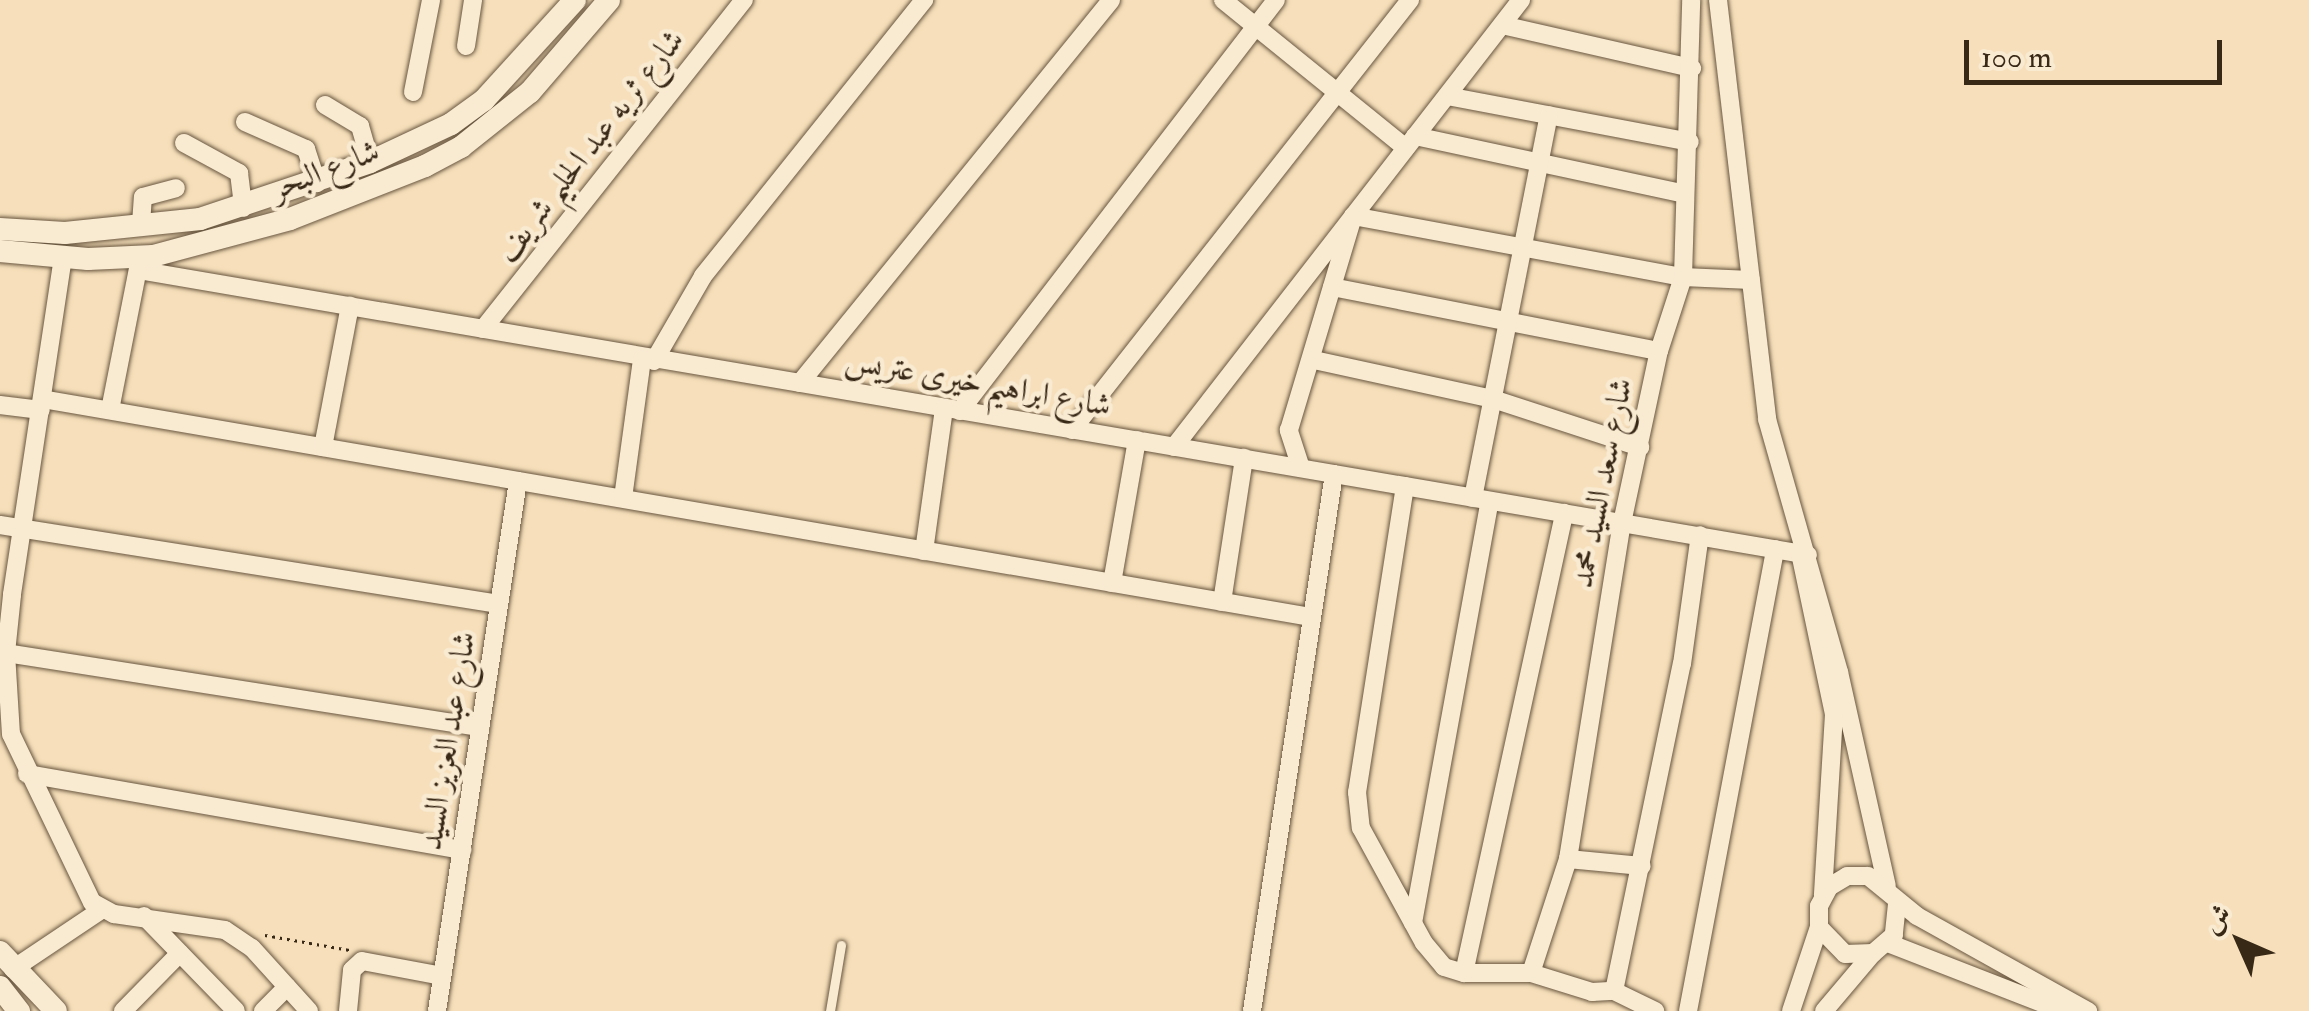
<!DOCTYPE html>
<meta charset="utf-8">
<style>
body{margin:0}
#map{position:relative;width:2309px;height:1011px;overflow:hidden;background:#f6dfba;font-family:"IM FELL Double Pica",Amiri,serif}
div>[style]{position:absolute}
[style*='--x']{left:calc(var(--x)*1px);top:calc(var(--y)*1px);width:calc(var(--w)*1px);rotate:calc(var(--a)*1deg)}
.path>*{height:2.5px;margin-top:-1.25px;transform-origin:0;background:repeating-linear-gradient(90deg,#382816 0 2.5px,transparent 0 7.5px)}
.roads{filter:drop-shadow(0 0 2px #68563f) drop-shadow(0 0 2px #68563f)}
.service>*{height:9px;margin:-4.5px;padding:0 4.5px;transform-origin:4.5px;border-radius:4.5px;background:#f9ead2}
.minor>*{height:18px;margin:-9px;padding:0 9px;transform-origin:9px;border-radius:9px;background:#f9ead2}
.secondary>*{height:22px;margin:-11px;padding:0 11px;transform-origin:11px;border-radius:11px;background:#f9ead2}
span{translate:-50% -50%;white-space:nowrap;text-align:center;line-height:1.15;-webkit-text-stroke:9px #f9ead2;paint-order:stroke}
.street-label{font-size:32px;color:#382816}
.north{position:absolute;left:2189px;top:891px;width:100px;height:100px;-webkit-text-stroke:8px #f9ead2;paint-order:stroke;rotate:315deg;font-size:28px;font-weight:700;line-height:40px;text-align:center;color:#382816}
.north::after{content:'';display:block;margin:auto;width:35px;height:45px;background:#382816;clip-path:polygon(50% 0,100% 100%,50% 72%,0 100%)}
.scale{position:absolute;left:1964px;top:40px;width:258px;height:45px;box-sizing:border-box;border:5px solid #382816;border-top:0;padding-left:12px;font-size:30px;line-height:35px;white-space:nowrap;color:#382816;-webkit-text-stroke:8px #f9ead2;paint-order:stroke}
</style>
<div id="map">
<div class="path">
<div style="--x:265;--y:935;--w:86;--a:10"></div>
</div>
<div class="roads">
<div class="service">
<div style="--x:830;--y:1011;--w:67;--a:-80.5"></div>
</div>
<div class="minor">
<div style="--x:1223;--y:0;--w:235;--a:39"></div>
<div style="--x:1718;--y:0;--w:422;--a:83.3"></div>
<div style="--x:1767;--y:419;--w:263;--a:74.1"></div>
<div style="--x:1839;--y:672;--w:219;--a:77.4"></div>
<div style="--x:1502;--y:25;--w:195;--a:12.8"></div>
<div style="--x:466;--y:46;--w:47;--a:-81.3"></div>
<div style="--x:413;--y:92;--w:94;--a:-78.9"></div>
<div style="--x:1447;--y:96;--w:247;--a:10.7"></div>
<div style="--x:325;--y:105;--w:41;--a:31"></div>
<div style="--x:360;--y:126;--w:37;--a:74"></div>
<div style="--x:245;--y:122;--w:67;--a:23.9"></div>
<div style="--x:306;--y:149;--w:36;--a:72"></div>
<div style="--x:1415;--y:136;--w:276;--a:12.1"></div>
<div style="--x:184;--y:143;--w:63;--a:28.6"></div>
<div style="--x:239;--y:173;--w:35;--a:83"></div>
<div style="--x:141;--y:224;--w:27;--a:-86"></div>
<div style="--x:143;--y:197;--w:34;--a:-15"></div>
<div style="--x:63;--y:257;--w:342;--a:98.6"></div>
<div style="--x:12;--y:595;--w:58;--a:95.9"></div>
<div style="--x:6;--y:653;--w:81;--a:86.5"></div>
<div style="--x:11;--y:734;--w:187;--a:64.3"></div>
<div style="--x:92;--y:902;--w:25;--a:29"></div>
<div style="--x:114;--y:914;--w:112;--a:8.2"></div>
<div style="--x:225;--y:930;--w:32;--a:34"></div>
<div style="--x:252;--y:948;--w:85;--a:47.9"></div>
<div style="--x:138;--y:270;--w:1694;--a:9.68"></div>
<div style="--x:1332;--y:287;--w:333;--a:11.1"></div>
<div style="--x:483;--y:329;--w:420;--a:-51.6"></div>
<div style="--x:1314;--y:360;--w:183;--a:12.3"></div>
<div style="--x:1493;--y:399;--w:155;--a:18.1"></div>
<div style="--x:654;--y:361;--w:98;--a:-60"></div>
<div style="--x:703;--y:276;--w:354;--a:-51.3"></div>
<div style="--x:800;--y:383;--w:493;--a:-50.9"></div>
<div style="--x:42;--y:399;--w:1288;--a:9.75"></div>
<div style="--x:0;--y:405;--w:41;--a:7"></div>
<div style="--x:110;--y:410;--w:154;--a:-78.8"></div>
<div style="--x:960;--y:411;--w:518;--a:-52.44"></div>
<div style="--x:1072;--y:430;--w:547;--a:-51.83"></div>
<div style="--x:323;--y:447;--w:144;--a:-79.2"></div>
<div style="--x:1174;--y:447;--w:566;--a:-52.18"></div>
<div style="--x:1301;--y:468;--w:40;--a:-108"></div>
<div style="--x:1289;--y:430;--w:223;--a:-73.3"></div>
<div style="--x:1353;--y:216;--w:336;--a:10.5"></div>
<div style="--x:1683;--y:277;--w:68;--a:2.5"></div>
<div style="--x:1405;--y:486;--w:310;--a:98.9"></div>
<div style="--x:1357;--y:792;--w:36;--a:84"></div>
<div style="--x:1361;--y:828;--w:131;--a:61.3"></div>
<div style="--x:1424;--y:943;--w:31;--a:50"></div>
<div style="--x:1444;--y:967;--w:21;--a:17"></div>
<div style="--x:1464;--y:973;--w:67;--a:0"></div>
<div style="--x:1531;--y:973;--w:64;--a:17.3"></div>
<div style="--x:1592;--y:992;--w:22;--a:-3"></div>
<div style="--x:1614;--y:991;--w:46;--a:26"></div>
<div style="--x:623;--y:498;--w:140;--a:-82.2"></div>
<div style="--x:1473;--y:498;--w:390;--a:-78.8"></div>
<div style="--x:0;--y:525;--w:505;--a:9"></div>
<div style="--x:924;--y:551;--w:144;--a:-82"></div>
<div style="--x:1800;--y:553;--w:165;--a:78.1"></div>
<div style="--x:1834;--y:714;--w:182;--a:93.5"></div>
<div style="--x:1112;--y:583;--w:145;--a:-80.1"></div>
<div style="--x:1222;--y:602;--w:146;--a:-81.3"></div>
<div style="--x:6;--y:653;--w:480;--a:8.9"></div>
<div style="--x:27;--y:774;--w:442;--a:9.9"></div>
<div style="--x:1568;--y:859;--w:74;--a:5.4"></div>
<div style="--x:1897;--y:904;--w:31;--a:96"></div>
<div style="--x:1894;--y:935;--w:28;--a:139"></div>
<div style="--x:1873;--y:953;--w:28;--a:178"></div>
<div style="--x:1845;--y:954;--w:37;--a:-134"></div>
<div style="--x:1819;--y:927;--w:21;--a:-90"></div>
<div style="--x:1819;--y:906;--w:21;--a:-62"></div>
<div style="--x:1829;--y:887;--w:21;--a:-31"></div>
<div style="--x:1847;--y:876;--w:21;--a:0"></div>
<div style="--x:1868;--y:876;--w:63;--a:39.2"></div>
<div style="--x:1917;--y:916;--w:196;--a:29.1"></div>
<div style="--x:144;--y:916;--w:132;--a:45.9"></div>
<div style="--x:1413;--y:923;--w:429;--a:-79.7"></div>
<div style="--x:1888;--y:943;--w:187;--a:21.3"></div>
<div style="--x:13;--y:969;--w:106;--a:-33.8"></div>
<div style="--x:1464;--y:973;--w:471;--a:-77.7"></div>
<div style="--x:1531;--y:973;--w:120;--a:-72"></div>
<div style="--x:1568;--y:859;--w:340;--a:-80.9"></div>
<div style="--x:1622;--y:523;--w:176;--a:-77.9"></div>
<div style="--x:1659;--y:351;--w:78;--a:-72"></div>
<div style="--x:1683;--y:277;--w:277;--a:-88.3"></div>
<div style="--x:1614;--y:991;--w:334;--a:-78.3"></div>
<div style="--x:1682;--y:664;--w:130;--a:-82.1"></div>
<div style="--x:123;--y:1011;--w:81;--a:-45.5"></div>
<div style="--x:263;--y:1011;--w:34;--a:-45"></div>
<div style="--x:348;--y:1011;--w:41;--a:-84.4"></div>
<div style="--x:352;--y:970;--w:13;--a:-42"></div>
<div style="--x:362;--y:961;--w:81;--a:10.6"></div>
<div style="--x:437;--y:1011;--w:536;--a:-81.31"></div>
<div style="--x:1252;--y:1011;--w:543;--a:-81.32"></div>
<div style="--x:1688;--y:1011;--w:470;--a:-79.3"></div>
<div style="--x:1791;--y:1011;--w:89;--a:-71.6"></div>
<div style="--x:1824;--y:1011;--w:76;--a:-49.8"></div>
</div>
<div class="secondary">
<div style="--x:0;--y:229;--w:65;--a:3.5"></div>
<div style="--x:65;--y:233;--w:136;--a:-5.9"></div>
<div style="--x:200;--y:219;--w:179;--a:-18.5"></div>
<div style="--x:370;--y:162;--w:89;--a:-25.1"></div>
<div style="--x:451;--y:124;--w:41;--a:-36"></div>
<div style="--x:484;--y:100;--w:135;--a:-47.7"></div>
<div style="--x:0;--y:251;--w:88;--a:5.2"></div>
<div style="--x:88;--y:259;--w:65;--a:-2.6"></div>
<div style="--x:153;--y:256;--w:142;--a:-15.1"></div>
<div style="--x:290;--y:219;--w:145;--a:-21.4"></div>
<div style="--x:425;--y:166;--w:41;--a:-27.8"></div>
<div style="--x:461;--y:147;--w:88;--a:-38.6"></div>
<div style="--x:530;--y:92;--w:121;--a:-49.3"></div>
<div style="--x:0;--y:952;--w:81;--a:46.5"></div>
<div style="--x:0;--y:987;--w:31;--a:52"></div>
</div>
</div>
<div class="street-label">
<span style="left:590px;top:146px;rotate:-52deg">شارع ثريه عبد الحليم شريف</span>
<span style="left:325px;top:170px;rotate:-21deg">شارع البحر</span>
<span style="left:978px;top:383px;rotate:10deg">شارع ابراهيم خيرى عتريس</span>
<span style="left:1602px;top:483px;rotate:-79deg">شارع سعد السيد محمد</span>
<span style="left:448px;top:741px;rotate:-81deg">شارع عبد العزيز السيد</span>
</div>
<div class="north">ش</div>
<div class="scale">100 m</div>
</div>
